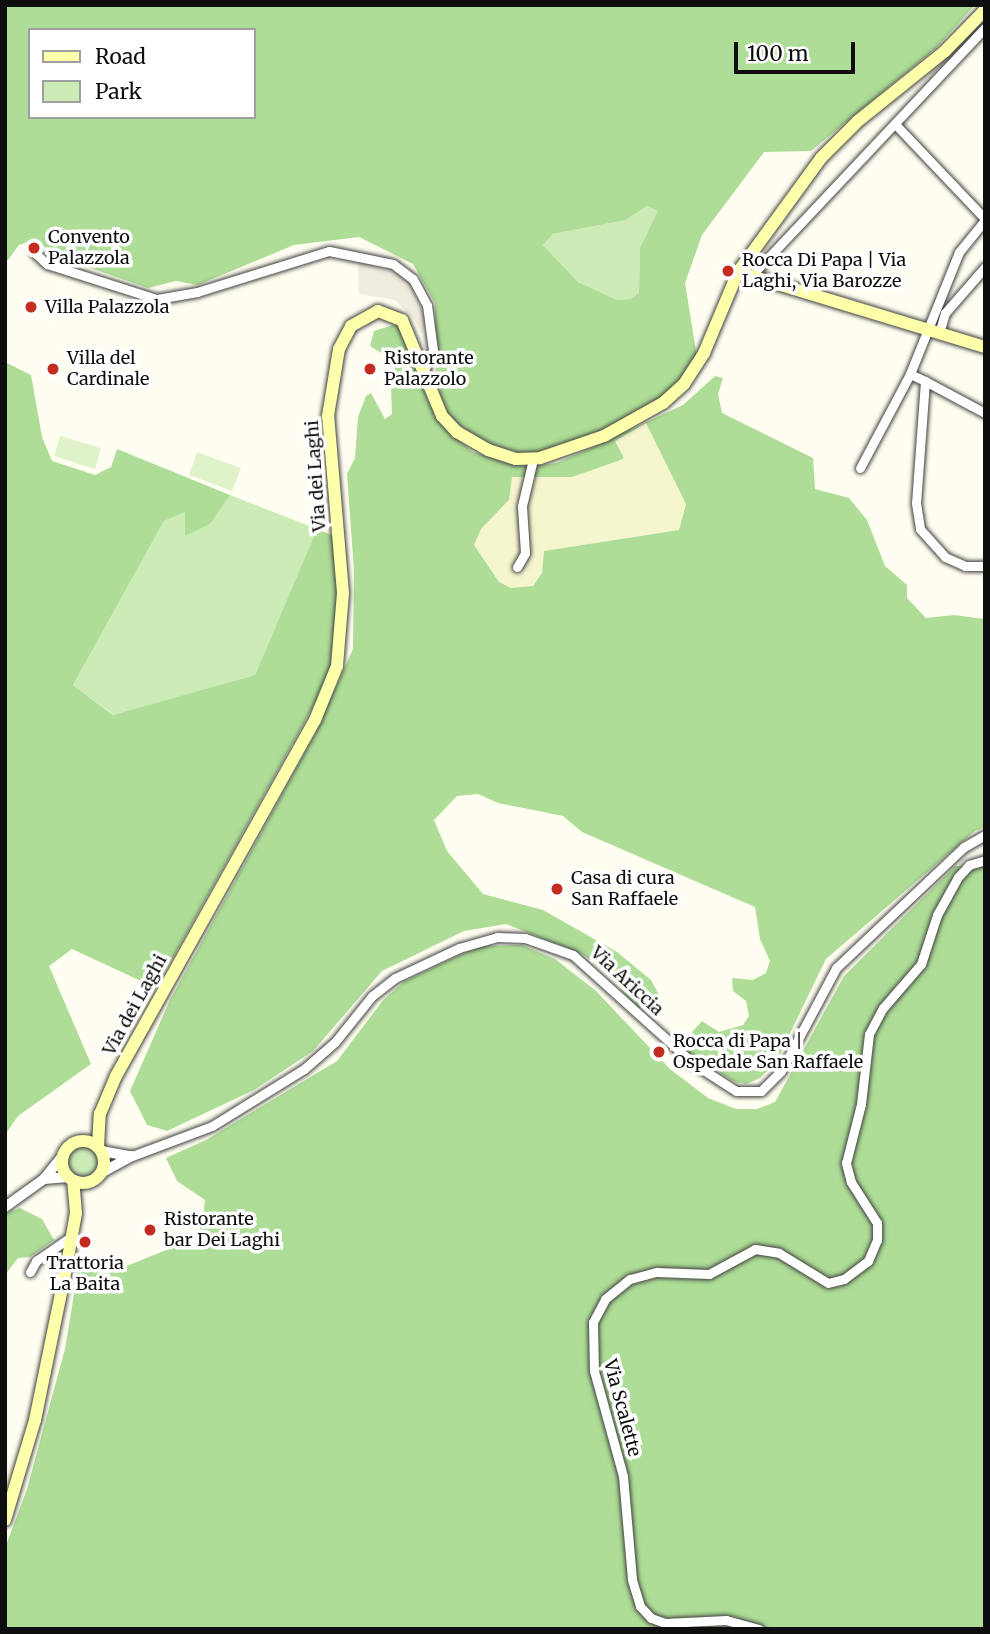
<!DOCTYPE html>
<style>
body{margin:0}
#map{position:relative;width:990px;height:1634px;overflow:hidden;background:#fffef0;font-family:Merriweather,serif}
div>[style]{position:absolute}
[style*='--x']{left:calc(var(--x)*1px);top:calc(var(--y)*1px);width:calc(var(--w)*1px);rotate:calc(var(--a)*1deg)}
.farmland>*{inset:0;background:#f5f6ce}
.green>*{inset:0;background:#ccebb7}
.round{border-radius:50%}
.forest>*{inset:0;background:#addd96}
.pitch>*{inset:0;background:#dff2ca}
.plaza>*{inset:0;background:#f0edde}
.roads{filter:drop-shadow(0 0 2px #414141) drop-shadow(0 0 2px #414141)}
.minor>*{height:9px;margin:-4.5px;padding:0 4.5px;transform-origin:4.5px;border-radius:4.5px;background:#fff}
.tertiary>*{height:10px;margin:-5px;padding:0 5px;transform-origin:5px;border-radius:5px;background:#fff}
.secondary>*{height:12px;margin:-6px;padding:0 6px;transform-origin:6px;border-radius:6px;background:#feffab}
.secondary>.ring{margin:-6px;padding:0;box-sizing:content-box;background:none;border:12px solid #feffab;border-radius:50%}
.dots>*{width:19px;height:19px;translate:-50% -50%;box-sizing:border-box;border:4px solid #fff;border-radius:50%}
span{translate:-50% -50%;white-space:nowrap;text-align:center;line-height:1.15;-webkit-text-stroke:7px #fff;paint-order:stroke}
.poi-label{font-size:18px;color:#0e0e0e}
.left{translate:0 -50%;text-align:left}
.street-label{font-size:18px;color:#0e0e0e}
.frame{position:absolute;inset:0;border:7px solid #0e0e0e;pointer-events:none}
.legend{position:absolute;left:28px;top:28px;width:228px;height:91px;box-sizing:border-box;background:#fff;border:2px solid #9f9f9f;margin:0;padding:9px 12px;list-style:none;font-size:21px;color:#0e0e0e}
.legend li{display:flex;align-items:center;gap:14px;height:35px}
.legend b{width:35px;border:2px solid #9f9f9f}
.scale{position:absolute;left:734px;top:42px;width:121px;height:32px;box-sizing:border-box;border:4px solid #0e0e0e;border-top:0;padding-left:9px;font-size:21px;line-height:24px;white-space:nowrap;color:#0e0e0e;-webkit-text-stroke:5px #fff;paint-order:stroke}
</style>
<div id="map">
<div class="farmland">
<div style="clip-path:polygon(647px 423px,686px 504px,679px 530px,544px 551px,542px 573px,533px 586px,511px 588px,499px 582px,474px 545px,481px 529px,507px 503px,511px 477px,572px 477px,617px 461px,623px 458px,615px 441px)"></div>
</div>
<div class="green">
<div style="clip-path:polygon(647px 206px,659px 211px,640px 248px,639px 293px,631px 299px,617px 300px,578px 282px,543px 245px,553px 234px,626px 220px)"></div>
<div style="clip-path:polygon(230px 495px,317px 529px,255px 675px,114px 715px,73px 685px,164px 521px,185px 512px,186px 535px,210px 523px)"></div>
<div class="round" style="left:66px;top:1145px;width:34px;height:34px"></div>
</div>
<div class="forest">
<div style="clip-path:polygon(evenodd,5px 5px,975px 5px,936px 48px,811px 151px,764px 152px,702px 235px,685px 283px,697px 357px,680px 383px,659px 401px,596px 433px,542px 452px,520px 453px,481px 441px,448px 416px,436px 382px,435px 303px,413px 264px,359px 237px,294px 245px,198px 285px,176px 281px,148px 288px,56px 256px,35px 239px,19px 245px,5px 264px,5px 5px,30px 30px,254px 30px,254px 117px,30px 117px,30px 30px,5px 5px,647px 206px,658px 211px,640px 248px,639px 293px,631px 299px,617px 300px,578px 282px,543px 245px,553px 234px,626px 220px,647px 206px)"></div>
<div style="clip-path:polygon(evenodd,393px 325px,399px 326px,430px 405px,450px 433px,473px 452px,526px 467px,556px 463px,589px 449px,683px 405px,715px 376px,723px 378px,718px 394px,722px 413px,813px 458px,815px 489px,849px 498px,867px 520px,885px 566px,907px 585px,907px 598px,926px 618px,954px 615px,985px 619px,985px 827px,975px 831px,826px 959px,776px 1062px,760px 1078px,746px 1084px,735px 1082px,682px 1050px,696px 1037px,692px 1032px,702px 1021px,719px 1032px,743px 1025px,749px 1016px,746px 1001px,733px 991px,732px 978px,753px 980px,766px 973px,770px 961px,760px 939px,755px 907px,582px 832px,563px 816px,498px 803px,478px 794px,457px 796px,434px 820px,447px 851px,483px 894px,543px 910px,617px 952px,651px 980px,659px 995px,656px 1004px,637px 1008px,605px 971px,582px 954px,506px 924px,464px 931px,382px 971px,313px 1051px,254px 1090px,167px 1131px,147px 1125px,130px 1091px,170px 1000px,314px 736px,353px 649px,354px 570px,347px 474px,355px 458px,358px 417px,366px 396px,371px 393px,385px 419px,392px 414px,391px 386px,397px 374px,392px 360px,370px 346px,374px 331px,393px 325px,646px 423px,686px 504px,679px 530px,544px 551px,542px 573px,533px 586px,511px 588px,499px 582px,474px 545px,481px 529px,509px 500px,512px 477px,572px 477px,618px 461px,624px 458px,615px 441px,646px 423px)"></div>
<div style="clip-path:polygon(5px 362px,31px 375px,42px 437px,52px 461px,95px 475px,111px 467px,117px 449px,230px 495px,210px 524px,185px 536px,185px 512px,164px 521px,73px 685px,113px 715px,255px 675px,317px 529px,334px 536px,339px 599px,332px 667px,318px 698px,156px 988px,72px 949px,49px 966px,91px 1064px,18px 1116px,5px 1135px)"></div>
<div style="clip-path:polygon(955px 866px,985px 866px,985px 1629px,5px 1629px,5px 1548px,27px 1489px,65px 1349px,80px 1258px,93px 1256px,101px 1273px,107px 1274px,181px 1244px,202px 1227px,205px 1200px,177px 1181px,166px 1158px,206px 1140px,337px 1061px,384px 999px,405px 981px,479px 946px,522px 945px,555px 959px,596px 991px,670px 1069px,708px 1098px,736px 1109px,757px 1109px,775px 1102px,844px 976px)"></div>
<div style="clip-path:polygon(20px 1208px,42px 1219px,54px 1240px,30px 1257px,18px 1258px,5px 1275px,5px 1214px)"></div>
</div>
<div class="pitch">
<div style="clip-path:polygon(60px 436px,101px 448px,95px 469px,54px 456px)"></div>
<div style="clip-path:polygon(197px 452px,241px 468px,232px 491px,189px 475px)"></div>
</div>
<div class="plaza">
<div style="clip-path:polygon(358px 262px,398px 273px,409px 283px,426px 318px,422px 334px,414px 319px,395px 300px,359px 294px)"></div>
</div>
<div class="roads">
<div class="minor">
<div style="--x:895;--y:124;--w:131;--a:46.5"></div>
<div style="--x:985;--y:220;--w:41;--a:129.1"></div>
<div style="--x:959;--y:252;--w:131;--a:111.9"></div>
<div style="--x:910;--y:374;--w:17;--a:25"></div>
<div style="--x:925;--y:381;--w:122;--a:94.2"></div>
<div style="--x:916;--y:503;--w:26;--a:81"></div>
<div style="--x:920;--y:529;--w:38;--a:48"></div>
<div style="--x:945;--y:557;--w:22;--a:24"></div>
<div style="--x:965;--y:566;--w:20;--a:0"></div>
<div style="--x:34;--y:252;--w:18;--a:43"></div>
<div style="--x:47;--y:264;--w:115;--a:17.7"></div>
<div style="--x:157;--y:299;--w:41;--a:-9.9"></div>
<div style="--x:197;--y:292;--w:138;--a:-17.3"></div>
<div style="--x:329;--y:251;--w:65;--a:11.5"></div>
<div style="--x:393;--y:264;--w:25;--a:37"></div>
<div style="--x:413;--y:279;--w:30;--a:62"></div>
<div style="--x:427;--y:305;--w:45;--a:82.4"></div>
<div style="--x:433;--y:350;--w:22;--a:114"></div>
<div style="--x:750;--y:277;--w:342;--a:-46.7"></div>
<div style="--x:940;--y:330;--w:18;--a:-74"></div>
<div style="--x:945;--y:313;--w:61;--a:-49"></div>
<div style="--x:925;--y:381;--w:68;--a:28.1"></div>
<div style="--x:860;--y:468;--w:106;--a:-62"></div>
<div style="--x:517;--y:567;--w:16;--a:-60"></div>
<div style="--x:525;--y:553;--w:47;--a:-93.7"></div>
<div style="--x:522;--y:506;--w:48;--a:-76.8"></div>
<div style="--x:132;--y:1156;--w:85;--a:-20.6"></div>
<div style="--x:212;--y:1126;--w:108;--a:-31.8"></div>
<div style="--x:304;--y:1069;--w:41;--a:-41.1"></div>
<div style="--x:335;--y:1042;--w:59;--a:-51.2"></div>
<div style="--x:372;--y:996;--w:29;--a:-38"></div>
<div style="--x:395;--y:978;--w:71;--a:-25.1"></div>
<div style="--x:459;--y:948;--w:40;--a:-16"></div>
<div style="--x:497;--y:937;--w:28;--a:2"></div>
<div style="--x:525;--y:938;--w:51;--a:19.5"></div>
<div style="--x:573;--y:955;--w:163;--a:42"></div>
<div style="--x:694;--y:1064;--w:50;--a:32.7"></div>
<div style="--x:736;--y:1091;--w:25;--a:0"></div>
<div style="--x:761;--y:1091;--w:28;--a:-45"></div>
<div style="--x:781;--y:1071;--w:117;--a:-61.9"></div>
<div style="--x:836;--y:968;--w:176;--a:-43.4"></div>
<div style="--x:964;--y:847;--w:24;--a:-30"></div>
<div style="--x:30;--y:1272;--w:13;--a:-61"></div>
<div style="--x:36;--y:1261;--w:44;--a:-34.8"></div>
<div style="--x:759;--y:1629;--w:34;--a:-165"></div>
<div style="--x:726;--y:1620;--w:61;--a:177.2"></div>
<div style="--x:665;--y:1623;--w:15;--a:-160"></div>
<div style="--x:651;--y:1618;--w:16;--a:-133"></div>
<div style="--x:640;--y:1606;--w:28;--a:-107"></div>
<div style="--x:632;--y:1579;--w:103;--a:-95"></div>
<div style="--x:623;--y:1476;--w:109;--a:-105.4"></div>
<div style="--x:594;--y:1371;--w:49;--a:-91.2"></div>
<div style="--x:593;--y:1322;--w:26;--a:-62"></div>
<div style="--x:605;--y:1299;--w:32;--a:-39"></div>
<div style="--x:630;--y:1279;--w:28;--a:-15"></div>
<div style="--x:657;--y:1272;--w:52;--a:2.2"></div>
<div style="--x:709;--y:1274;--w:52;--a:-28.5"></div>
<div style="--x:755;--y:1249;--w:24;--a:9"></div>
<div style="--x:779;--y:1253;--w:57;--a:31.5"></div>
<div style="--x:828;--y:1283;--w:16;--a:-14"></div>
<div style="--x:844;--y:1279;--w:30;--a:-37"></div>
<div style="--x:868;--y:1261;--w:23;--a:-67"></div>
<div style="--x:877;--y:1240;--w:17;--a:-90"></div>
<div style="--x:877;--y:1223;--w:49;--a:-122.4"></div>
<div style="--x:851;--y:1182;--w:20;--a:-105"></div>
<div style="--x:846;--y:1163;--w:61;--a:-75.7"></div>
<div style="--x:861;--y:1104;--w:70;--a:-83.5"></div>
<div style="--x:869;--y:1034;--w:30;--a:-62"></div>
<div style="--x:883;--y:1008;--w:58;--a:-49.2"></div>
<div style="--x:921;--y:964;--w:52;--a:-71.9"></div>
<div style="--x:937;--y:915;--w:43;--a:-61.1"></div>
<div style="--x:958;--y:877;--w:16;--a:-47"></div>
<div style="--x:969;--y:865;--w:17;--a:-17"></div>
</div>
<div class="tertiary">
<div style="--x:101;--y:1151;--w:28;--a:10"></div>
<div style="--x:101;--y:1173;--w:35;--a:-29"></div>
<div style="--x:44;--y:1179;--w:24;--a:-5"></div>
<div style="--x:5;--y:1207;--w:48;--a:-35.7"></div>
<div style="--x:44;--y:1179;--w:32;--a:-51"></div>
</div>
<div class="secondary">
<div style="--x:738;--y:272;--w:258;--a:16.9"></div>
<div class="ring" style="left:62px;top:1141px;width:30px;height:30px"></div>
<div style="--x:98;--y:1147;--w:33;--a:-87"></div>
<div style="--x:100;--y:1114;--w:41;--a:-67.2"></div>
<div style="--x:116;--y:1076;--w:408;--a:-60.8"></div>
<div style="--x:315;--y:720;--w:58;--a:-67.8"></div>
<div style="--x:337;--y:666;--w:73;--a:-85.3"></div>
<div style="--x:343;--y:593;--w:178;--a:-94.8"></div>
<div style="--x:328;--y:416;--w:68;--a:-80.7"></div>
<div style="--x:339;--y:349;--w:26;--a:-62"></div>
<div style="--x:351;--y:326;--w:31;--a:-29"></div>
<div style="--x:378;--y:311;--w:26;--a:21"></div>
<div style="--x:402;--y:320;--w:104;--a:67.4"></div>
<div style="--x:442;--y:416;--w:22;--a:47"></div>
<div style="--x:457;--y:432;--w:36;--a:30"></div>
<div style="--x:488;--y:450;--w:29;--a:18"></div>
<div style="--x:516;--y:459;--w:24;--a:-2"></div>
<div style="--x:540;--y:458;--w:68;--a:-19"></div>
<div style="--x:604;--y:436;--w:68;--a:-29.2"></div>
<div style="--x:663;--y:403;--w:28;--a:-42"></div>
<div style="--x:684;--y:384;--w:37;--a:-57"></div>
<div style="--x:704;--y:353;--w:88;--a:-67.2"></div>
<div style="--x:738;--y:272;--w:141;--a:-53.9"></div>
<div style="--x:821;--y:158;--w:52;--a:-45"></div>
<div style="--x:858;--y:121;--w:112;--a:-38.8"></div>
<div style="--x:945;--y:51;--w:57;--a:-45.7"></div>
<div style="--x:5;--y:1520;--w:104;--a:-73.3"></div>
<div style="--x:35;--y:1420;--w:154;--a:-78.4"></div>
<div style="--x:66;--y:1269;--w:57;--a:-79.9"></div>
<div style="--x:76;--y:1213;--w:32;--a:-95"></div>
</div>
</div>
<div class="dots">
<div style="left:34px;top:248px;background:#c52c20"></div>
<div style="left:728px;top:271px;background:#c52c20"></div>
<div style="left:31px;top:307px;background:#c52c20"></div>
<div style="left:53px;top:369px;background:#c52c20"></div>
<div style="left:370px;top:369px;background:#c52c20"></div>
<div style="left:557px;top:889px;background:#c52c20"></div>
<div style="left:659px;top:1052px;background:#c52c20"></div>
<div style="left:150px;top:1230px;background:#c52c20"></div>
<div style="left:85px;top:1242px;background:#c52c20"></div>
</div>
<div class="poi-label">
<span class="left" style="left:48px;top:248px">Convento<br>Palazzola</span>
<span class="left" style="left:742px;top:271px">Rocca Di Papa | Via<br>Laghi, Via Barozze</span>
<span class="left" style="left:45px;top:307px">Villa Palazzola</span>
<span class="left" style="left:67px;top:369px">Villa del<br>Cardinale</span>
<span class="left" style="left:384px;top:369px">Ristorante<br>Palazzolo</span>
<span class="left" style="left:571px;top:889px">Casa di cura<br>San Raffaele</span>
<span class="left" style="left:673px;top:1052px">Rocca di Papa |<br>Ospedale San Raffaele</span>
<span class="left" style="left:164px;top:1230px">Ristorante<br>bar Dei Laghi</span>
<span style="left:85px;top:1274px">Trattoria<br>La Baita</span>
</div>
<div class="street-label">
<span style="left:316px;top:476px;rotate:-94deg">Via dei Laghi</span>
<span style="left:627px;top:981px;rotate:43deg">Via Ariccia</span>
<span style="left:135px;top:1005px;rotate:-61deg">Via dei Laghi</span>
<span style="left:622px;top:1408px;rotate:75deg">Via Scalette</span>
</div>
<div class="frame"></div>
<ul class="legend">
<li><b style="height:9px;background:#feffab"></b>Road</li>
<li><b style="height:19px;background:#ccebb7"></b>Park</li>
</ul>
<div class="scale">100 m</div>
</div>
